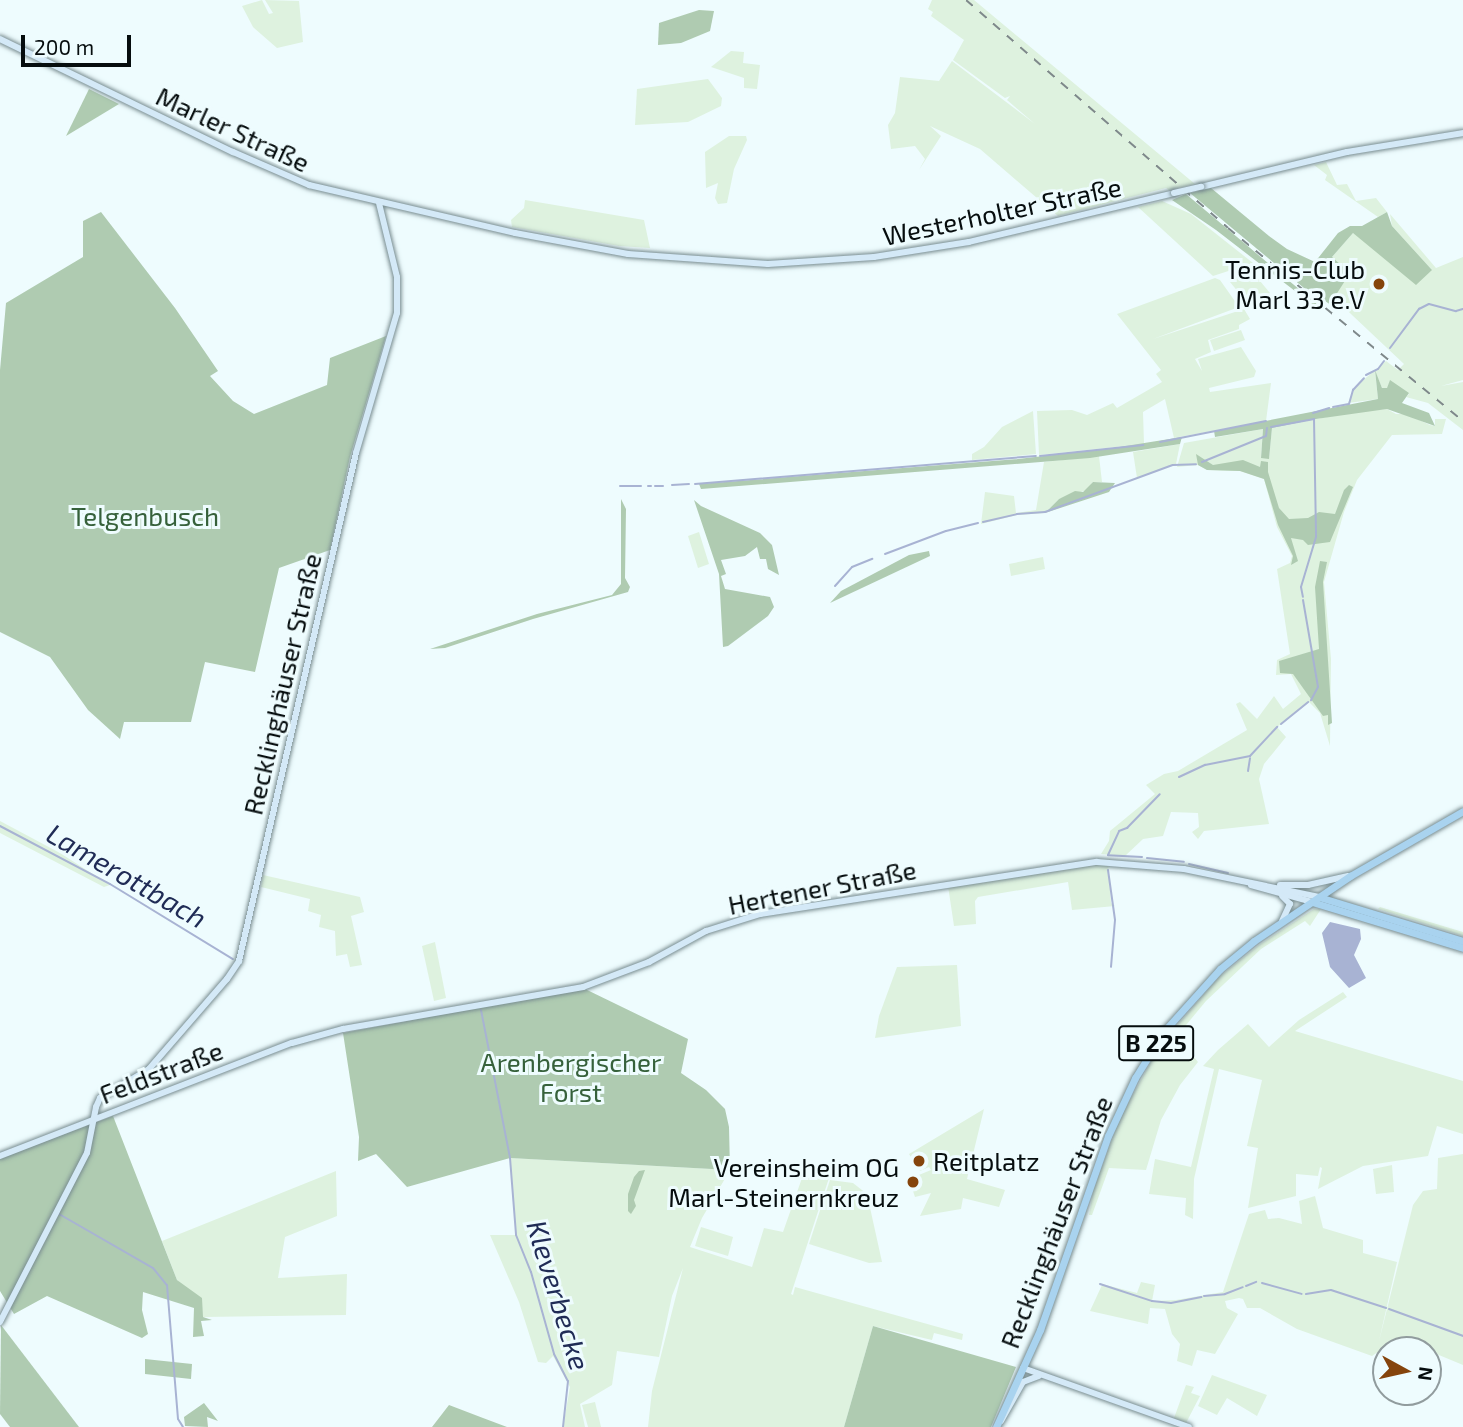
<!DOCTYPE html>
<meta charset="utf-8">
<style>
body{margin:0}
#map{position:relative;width:1463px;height:1427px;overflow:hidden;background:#eefcfe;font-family:"Exo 2",sans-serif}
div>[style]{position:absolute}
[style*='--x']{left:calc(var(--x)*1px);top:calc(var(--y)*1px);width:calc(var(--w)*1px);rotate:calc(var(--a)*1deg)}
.green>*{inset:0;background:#def2df}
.forest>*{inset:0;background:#afcbb1}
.water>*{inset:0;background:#a8b3d3}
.stream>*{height:2px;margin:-1px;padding:0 1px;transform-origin:1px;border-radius:1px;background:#a8b3d3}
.roads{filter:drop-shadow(0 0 2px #798d91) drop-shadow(0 0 2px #798d91)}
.secondary>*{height:6px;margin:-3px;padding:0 3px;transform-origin:3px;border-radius:3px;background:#d4e9f7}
.primary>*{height:7px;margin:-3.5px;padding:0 3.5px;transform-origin:3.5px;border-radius:3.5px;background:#a9d3ef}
.rail>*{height:2px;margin-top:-1px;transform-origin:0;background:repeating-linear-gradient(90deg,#7e888a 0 9px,transparent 0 18px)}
.bridges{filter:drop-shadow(0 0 2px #798d91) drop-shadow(0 0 2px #798d91)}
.secondary-bridge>*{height:6px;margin:-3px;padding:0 3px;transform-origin:3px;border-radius:3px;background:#d4e9f7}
.dots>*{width:19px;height:19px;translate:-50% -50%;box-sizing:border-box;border:4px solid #eefcfe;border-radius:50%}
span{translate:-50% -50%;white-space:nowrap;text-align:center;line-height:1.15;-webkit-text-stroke:6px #eefcfe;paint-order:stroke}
.shield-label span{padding:2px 5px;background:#eefcfe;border:2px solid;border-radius:5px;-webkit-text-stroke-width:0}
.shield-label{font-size:24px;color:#060d0e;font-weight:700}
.street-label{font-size:26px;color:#060d0e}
.poi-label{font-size:26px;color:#060d0e}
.right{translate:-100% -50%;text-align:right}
.left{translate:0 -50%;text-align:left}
.park-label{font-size:26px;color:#36613b}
.water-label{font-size:28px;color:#202c56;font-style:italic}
.north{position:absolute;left:1372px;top:1336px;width:70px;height:70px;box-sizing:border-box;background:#eefcfe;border:2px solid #919c9e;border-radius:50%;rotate:98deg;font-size:19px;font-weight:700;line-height:28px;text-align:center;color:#060d0e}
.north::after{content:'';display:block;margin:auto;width:24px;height:32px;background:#85440c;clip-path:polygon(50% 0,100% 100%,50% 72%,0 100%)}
.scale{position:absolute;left:21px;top:35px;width:110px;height:32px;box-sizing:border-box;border:4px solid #060d0e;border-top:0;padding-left:9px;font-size:21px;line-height:24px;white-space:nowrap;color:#060d0e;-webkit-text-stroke:5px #eefcfe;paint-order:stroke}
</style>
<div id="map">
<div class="green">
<div style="clip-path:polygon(262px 0,269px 14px,273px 13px,265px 0,299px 1px,303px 42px,277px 48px,253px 27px,242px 6px)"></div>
<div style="clip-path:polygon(932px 0,974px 0,1195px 184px,1169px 190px,1166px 188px,1058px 216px,980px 149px,930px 126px,941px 136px,919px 170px,925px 159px,915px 146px,891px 149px,888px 125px,895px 113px,900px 77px,939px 81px,952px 61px,1035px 124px,1007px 100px,1010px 96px,1005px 98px,953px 60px,964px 40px,931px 16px,933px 12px,928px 9px)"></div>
<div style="clip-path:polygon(731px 51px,744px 52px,743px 63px,760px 65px,757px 89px,744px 88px,744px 78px,711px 67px)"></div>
<div style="clip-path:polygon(708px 79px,722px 98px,721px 106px,688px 122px,635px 125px,637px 89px)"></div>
<div style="clip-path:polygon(729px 136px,746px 136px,747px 140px,734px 169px,727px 203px,718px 204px,715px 198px,718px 183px,706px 188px,705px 152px)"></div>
<div style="clip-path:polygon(1326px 162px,1337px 185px,1347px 184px,1356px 201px,1376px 198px,1387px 212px,1378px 217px,1325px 180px,1327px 175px,1314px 165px)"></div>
<div style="clip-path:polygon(525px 200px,644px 220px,650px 248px,619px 246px,512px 227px,511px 220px,524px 208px)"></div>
<div style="clip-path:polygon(1162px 201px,1191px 214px,1253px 263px,1213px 276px,1138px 207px)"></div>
<div style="clip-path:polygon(1390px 214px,1436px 268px,1463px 257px,1463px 380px,1441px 386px,1463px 382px,1463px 430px,1428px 403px,1406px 397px,1409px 394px,1390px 381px,1387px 389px,1382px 388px,1375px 371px,1378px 399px,1348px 403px,1355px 387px,1386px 361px,1398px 370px,1404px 364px,1334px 298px,1332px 257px,1353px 233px,1432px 270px,1392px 226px)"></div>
<div style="clip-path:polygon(1250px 269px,1270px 293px,1254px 307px,1248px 304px,1230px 282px,1233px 276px)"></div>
<div style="clip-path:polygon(1215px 278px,1220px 280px,1239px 307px,1153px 339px,1244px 309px,1250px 319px,1239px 325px,1239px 329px,1208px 340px,1211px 352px,1195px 359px,1202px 371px,1198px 359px,1241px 347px,1256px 371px,1254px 377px,1209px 388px,1210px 392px,1271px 383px,1266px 421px,1174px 438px,1165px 399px,1143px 412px,1144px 444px,1039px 455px,1037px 411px,1072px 410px,1087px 415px,1113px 403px,1117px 408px,1162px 382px,1156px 374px,1161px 370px,1117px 314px)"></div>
<div style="clip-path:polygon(1241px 330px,1245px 340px,1214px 351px,1210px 340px)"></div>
<div style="clip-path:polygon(1387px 409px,1396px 414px,1406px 414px,1430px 425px,1435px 426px,1435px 419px,1446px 419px,1442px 434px,1392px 435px,1357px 480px,1344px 512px,1324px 582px,1331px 659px,1330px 746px,1320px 713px,1309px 702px,1277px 727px,1286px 737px,1264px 764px,1259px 779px,1269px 824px,1204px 831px,1198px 839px,1192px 832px,1199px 827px,1198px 813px,1171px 812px,1163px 836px,1143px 839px,1125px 856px,1101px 854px,1109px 841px,1110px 831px,1155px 794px,1146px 785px,1164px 774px,1178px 771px,1247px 730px,1236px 704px,1240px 702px,1257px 719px,1274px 696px,1283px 709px,1301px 694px,1291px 674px,1276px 675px,1277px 660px,1290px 654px,1277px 569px,1290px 563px,1292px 556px,1277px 527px,1264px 479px,1240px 471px,1207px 470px,1198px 465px,1177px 467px,1184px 443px,1263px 429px,1261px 458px,1269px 458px,1272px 428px,1352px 412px)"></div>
<div style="clip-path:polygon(1033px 411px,1036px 454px,972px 460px,972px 454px,984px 447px,1002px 427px)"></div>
<div style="clip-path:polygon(1180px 444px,1176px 464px,1137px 478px,1133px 452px)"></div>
<div style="clip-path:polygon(1099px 456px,1102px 482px,1093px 482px,1087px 490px,1059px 499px,1045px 513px,1017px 515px,981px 524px,985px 492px,1014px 496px,1016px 513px,1036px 510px,1044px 462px)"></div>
<div style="clip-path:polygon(699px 532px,709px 564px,698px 568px,688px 536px)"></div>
<div style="clip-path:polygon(1043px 557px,1045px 569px,1011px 576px,1009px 564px)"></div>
<div style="clip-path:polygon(0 821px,60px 853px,110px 885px,104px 887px,0 833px)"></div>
<div style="clip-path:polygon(1108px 862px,1111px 903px,1115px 906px,1072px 910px,1068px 882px,978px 897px,975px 901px,976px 924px,954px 926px,948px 886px)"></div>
<div style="clip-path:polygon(263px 875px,360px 897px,364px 912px,351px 916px,362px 965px,350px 967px,347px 954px,336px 956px,335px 931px,319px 927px,321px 915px,308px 911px,310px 899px,261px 887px)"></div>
<div style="clip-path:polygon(1380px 907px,1463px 932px,1463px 936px,1378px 909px)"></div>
<div style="clip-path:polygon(1314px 909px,1321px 909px,1310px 926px,1305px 921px,1261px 949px,1206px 1001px,1177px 1036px,1198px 1062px,1180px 1085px,1161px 1120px,1146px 1170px,1109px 1168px,1092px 1215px,1089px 1215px,1093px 1191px,1120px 1118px,1153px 1058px,1173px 1030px,1219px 977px,1259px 945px)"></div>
<div style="clip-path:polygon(435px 942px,446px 998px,434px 1001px,422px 946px)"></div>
<div style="clip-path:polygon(957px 965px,961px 1026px,875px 1038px,879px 1016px,897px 967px)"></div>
<div style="clip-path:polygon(1343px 992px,1347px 997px,1295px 1031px,1463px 1081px,1463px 1134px,1437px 1126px,1428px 1156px,1363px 1166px,1318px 1189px,1322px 1168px,1320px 1167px,1318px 1176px,1296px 1174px,1296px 1196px,1248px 1208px,1258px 1148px,1247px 1146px,1262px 1080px,1219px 1069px,1194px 1179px,1193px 1219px,1185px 1215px,1186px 1198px,1149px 1194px,1155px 1159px,1191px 1167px,1214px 1069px,1203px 1066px,1218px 1050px,1248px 1024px,1269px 1047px,1299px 1020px)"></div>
<div style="clip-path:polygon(984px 1109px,967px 1179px,1005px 1190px,999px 1207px,963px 1198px,961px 1209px,920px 1216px,931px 1193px,915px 1197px,909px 1179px,931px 1170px,929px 1167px,920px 1171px,909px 1154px)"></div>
<div style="clip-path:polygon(1463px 1154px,1463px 1365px,1398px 1338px,1372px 1356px,1297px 1329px,1260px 1308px,1247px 1308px,1243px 1299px,1239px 1298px,1225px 1301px,1227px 1308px,1238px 1314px,1215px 1354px,1197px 1350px,1192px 1366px,1177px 1361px,1180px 1344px,1172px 1334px,1165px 1309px,1150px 1308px,1148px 1324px,1090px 1311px,1102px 1285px,1098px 1283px,1137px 1293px,1141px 1282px,1155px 1285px,1152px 1301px,1176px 1300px,1223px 1292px,1249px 1214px,1265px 1210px,1268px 1219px,1279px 1218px,1302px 1224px,1299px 1201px,1315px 1196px,1323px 1228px,1363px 1240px,1363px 1253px,1397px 1262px,1379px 1341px,1413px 1205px,1423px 1191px,1437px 1189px,1438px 1158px)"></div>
<div style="clip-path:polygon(510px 1158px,730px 1170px,702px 1218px,690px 1247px,752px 1267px,764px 1228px,783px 1232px,802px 1178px,829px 1178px,791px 1294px,793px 1295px,795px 1287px,963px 1334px,962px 1340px,934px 1333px,932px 1340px,873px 1326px,844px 1427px,648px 1427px,652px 1391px,683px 1268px,672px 1296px,659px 1357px,617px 1351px,612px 1385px,580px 1404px,585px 1427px,563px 1427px,570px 1387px,553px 1356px,546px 1363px,538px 1362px,519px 1302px,490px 1235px,516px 1235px)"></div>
<div style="clip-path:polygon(1392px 1165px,1394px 1192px,1376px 1194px,1373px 1169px)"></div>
<div style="clip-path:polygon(336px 1171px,337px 1216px,285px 1237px,278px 1278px,347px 1274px,346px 1315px,203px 1317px,187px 1289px,177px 1280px,162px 1241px)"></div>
<div style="clip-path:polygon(830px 1180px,853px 1183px,867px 1194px,882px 1262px,869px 1263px,809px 1244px)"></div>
<div style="clip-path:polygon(701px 1227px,733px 1237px,728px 1256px,695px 1246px)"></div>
<div style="clip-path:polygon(1212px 1375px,1267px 1395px,1257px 1416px,1227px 1398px,1217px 1415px,1198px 1406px)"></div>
<div style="clip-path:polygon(1186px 1385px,1194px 1387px,1191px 1393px,1200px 1396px,1186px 1423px,1174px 1418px)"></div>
<div style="clip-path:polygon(595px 1402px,601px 1427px,588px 1427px,582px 1405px)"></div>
</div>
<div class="forest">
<div style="clip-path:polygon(699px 10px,714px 11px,710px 31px,681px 43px,658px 45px,659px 23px)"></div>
<div style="clip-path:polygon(89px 89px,119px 104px,66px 136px)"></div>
<div style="clip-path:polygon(1211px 188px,1269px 236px,1287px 249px,1315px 262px,1338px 233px,1350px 226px,1362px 226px,1387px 212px,1392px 226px,1432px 270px,1416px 285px,1353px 233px,1332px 257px,1350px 273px,1334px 298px,1341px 305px,1334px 307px,1325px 301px,1322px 303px,1190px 193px)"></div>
<div style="clip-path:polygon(1186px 194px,1256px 253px,1319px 306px,1317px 308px,1216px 230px,1172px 200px)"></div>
<div style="clip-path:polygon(101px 212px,175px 308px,218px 371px,210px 376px,233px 401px,254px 414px,327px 385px,330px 358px,386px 336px,350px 457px,330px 550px,279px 568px,255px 672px,205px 662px,191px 722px,124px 722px,120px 739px,88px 710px,50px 657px,0 632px,0 370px,6px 303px,83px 257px,83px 221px)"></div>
<div style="clip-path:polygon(1375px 370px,1382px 388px,1387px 388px,1390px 380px,1409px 393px,1402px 403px,1429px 413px,1435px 426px,1387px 409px,1316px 419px,1272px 428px,1269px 459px,1261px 458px,1263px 429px,1215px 437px,1214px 431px,1378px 399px)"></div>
<div style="clip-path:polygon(1182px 437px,1180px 444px,1090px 458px,701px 489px,699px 484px,1018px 459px,1113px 448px)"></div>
<div style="clip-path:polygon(1196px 454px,1213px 465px,1243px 460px,1260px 467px,1261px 461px,1268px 462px,1268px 472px,1279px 508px,1289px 519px,1308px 518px,1319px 512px,1335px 514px,1344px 490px,1349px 485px,1353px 487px,1330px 542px,1308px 545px,1303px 540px,1291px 538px,1298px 561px,1291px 565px,1293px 556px,1278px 525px,1264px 479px,1240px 471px,1207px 470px,1198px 465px)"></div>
<div style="clip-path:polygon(1093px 482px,1115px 483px,1109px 492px,1045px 513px,1059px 499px,1075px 491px,1083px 492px)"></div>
<div style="clip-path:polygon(621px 499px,626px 509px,625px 578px,630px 587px,628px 592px,533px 619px,445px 648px,430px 649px,537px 614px,612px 595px,621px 584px)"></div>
<div style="clip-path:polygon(694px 500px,701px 506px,760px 533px,772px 545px,779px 575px,768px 569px,766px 559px,760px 559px,757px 547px,745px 556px,721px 560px,726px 574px,721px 576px,725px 589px,770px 597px,774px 607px,768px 616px,728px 646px,723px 647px,719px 574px)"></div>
<div style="clip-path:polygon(929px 551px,930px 556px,830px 603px,841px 591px,909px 555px)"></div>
<div style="clip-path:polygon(1320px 561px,1327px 562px,1323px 582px,1332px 723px,1328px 725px,1328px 715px,1323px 716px,1293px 674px,1280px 673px,1279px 661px,1319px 649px,1315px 587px)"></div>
<div style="clip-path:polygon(583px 988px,688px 1039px,681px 1073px,706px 1090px,725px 1109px,729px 1127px,730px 1170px,510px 1158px,407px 1187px,376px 1154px,358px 1161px,359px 1137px,343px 1033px)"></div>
<div style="clip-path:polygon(113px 1116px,177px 1280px,202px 1298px,203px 1317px,212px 1320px,201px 1321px,204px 1336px,193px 1337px,194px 1308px,143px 1292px,142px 1310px,148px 1334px,142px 1338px,47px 1296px,14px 1314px,0 1291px,0 1158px)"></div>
<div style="clip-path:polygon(645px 1170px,634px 1200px,636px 1206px,631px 1214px,628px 1211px,628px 1194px,634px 1177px,639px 1171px)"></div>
<div style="clip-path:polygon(1px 1325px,79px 1427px,10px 1427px,0 1414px)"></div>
<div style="clip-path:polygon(873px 1326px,1016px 1367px,991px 1427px,844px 1427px)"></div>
<div style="clip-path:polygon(145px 1359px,192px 1364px,191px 1379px,145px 1374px)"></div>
<div style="clip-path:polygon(204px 1403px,218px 1421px,207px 1417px,208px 1427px,185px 1426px,184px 1417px)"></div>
<div style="clip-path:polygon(449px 1405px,483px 1418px,507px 1427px,432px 1427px)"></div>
</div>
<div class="water">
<div style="clip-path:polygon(1330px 922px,1360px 929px,1361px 939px,1354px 955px,1366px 978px,1349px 988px,1330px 967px,1322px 933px)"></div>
</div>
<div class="stream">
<div style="--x:1390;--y:348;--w:49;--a:-53.4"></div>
<div style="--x:1419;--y:309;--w:11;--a:-27"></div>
<div style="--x:1429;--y:304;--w:28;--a:15"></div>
<div style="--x:1456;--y:311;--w:7;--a:-16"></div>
<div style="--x:1366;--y:375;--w:13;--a:-27"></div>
<div style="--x:1378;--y:369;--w:10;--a:-53"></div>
<div style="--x:1333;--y:407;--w:16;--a:-11"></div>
<div style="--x:1349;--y:404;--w:15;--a:-74"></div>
<div style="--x:1353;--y:390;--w:16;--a:-47"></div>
<div style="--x:1313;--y:413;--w:17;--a:-17"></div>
<div style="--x:1271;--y:427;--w:44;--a:-10.5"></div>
<div style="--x:1314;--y:419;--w:118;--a:89"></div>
<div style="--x:1316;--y:537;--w:52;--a:106.7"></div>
<div style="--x:1301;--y:587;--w:10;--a:79"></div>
<div style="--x:1160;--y:442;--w:108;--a:-11.2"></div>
<div style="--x:1040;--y:456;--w:104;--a:-6.1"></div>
<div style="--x:1202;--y:462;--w:69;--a:-22.1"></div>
<div style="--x:1266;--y:436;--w:8;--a:-83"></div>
<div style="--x:695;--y:484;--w:342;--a:-4.7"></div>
<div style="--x:672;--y:485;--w:17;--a:-3"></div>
<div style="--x:620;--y:486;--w:21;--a:0"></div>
<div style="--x:648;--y:486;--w:3;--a:0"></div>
<div style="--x:655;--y:486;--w:8;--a:0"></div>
<div style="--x:983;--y:522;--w:35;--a:-13"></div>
<div style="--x:1017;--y:514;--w:28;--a:-4"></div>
<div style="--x:1045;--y:512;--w:136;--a:-20.2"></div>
<div style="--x:1173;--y:465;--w:23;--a:-2"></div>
<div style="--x:885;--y:554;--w:65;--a:-20.7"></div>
<div style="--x:946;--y:531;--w:33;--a:-14"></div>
<div style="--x:835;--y:586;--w:25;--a:-48"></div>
<div style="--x:852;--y:567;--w:22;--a:-22"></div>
<div style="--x:1303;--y:600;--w:88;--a:80.2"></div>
<div style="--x:1318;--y:687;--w:15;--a:118"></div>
<div style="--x:1281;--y:724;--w:35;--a:-39"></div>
<div style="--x:1248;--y:771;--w:13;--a:-81"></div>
<div style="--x:1179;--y:777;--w:29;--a:-25"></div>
<div style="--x:1205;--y:765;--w:46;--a:-11.3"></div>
<div style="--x:1250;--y:756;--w:40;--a:-47"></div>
<div style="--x:0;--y:826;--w:124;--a:27.8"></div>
<div style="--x:110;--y:884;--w:144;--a:31.4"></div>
<div style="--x:1142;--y:857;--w:34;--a:-177"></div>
<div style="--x:1108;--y:855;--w:26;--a:-65"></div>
<div style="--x:1119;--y:831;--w:9;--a:-21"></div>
<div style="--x:1127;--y:828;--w:47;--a:-45.9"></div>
<div style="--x:1147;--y:858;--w:37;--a:6"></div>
<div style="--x:1189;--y:864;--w:40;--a:13"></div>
<div style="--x:1108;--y:870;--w:50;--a:82"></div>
<div style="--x:1115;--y:920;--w:47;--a:94.9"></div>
<div style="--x:481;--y:1010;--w:151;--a:78.9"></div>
<div style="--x:510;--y:1158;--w:77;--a:85.5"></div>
<div style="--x:516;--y:1235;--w:40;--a:68"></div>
<div style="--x:531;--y:1272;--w:85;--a:74.3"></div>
<div style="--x:554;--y:1354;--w:30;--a:63"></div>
<div style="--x:568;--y:1381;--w:46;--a:96.2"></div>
<div style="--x:59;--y:1214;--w:108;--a:29.9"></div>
<div style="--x:153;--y:1268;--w:22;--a:51"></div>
<div style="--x:167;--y:1285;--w:134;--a:85.3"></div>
<div style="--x:178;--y:1419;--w:9;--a:58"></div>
<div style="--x:1262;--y:1283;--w:41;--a:15.4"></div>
<div style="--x:1100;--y:1284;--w:55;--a:18.1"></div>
<div style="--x:1152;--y:1301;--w:19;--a:6"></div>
<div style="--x:1171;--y:1303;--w:31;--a:-11"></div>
<div style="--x:1246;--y:1286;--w:11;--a:-22"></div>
<div style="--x:1306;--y:1294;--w:25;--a:-9"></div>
<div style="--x:1331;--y:1290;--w:58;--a:18.1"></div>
<div style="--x:1204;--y:1296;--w:21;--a:-5"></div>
<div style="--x:1225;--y:1294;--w:19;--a:-21"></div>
<div style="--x:1389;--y:1309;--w:79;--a:20"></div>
</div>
<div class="roads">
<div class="secondary">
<div style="--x:0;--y:39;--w:259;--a:25.9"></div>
<div style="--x:233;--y:152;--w:83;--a:23.5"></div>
<div style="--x:309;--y:185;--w:212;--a:13.1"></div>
<div style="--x:515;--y:233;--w:115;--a:10.5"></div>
<div style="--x:628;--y:254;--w:140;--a:4.1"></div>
<div style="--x:768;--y:264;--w:106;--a:-3.8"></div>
<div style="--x:874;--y:257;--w:96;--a:-9"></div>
<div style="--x:969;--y:242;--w:211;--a:-13.4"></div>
<div style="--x:1201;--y:187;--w:150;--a:-13.5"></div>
<div style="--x:1347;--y:152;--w:118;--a:-9.3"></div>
<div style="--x:1251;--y:885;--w:63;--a:15.6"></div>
<div style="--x:1280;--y:885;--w:28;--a:0"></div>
<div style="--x:1308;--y:885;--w:41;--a:-12.7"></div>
<div style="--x:1282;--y:921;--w:19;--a:-65"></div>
<div style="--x:1290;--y:904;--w:11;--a:-135"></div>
<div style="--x:0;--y:1156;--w:313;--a:-21.2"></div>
<div style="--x:292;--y:1043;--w:53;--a:-15.4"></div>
<div style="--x:343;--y:1029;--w:244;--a:-9.9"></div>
<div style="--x:583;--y:987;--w:71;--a:-20.7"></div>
<div style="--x:649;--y:962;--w:65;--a:-28.5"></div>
<div style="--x:706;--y:931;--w:57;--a:-17.5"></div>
<div style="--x:760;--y:914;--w:341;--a:-8.8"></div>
<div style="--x:1097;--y:862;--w:87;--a:4.6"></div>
<div style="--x:1184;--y:869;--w:138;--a:11.7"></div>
<div style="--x:0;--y:1322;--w:190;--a:-62.8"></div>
<div style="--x:87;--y:1153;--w:47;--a:-78.9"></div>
<div style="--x:96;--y:1107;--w:10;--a:-66"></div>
<div style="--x:100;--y:1098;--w:57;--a:-30.6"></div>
<div style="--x:149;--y:1069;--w:119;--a:-49.1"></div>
<div style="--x:227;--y:979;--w:22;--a:-56"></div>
<div style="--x:239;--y:961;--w:521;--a:-77.03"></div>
<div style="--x:356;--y:453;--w:146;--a:-73.7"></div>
<div style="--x:397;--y:313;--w:36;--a:-90"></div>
<div style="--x:397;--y:277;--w:76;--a:-103.7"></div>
<div style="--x:1023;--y:1368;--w:176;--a:19.6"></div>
<div style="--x:1001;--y:1421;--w:45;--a:-60.6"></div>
<div style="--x:1023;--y:1382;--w:17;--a:-21"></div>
</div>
<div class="primary">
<div style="--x:1319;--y:897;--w:151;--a:17"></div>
<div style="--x:1312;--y:902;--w:158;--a:16.9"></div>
<div style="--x:996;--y:1427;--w:107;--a:-65.6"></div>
<div style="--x:1040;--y:1330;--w:206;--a:-70.7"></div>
<div style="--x:1108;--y:1136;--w:64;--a:-65"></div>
<div style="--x:1135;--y:1078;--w:57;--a:-58"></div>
<div style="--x:1165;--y:1030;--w:82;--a:-48"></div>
<div style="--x:1220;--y:969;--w:44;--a:-39.5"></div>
<div style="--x:1254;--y:941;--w:116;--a:-34.1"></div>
<div style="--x:1350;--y:876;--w:130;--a:-29.9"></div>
</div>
</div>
<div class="rail">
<div style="--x:966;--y:0;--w:347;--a:41"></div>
<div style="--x:1228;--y:228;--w:304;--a:39.4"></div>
</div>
<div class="bridges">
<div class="secondary-bridge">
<div style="--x:1174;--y:193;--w:28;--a:-13"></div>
</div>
</div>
<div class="dots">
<div style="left:1379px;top:284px;background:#85440c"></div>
<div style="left:919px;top:1161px;background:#85440c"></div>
<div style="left:913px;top:1182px;background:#85440c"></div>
</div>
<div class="shield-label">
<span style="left:1156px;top:1043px">B 225</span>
</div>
<div class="street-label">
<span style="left:233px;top:129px;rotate:25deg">Marler Straße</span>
<span style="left:1002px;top:211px;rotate:-12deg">Westerholter Straße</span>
<span style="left:282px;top:684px;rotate:-77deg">Recklinghäuser Straße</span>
<span style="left:822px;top:887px;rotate:-11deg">Hertener Straße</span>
<span style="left:161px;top:1072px;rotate:-21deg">Feldstraße</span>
<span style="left:1056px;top:1222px;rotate:-69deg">Recklinghäuser Straße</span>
</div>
<div class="poi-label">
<span class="right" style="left:1365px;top:284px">Tennis-Club<br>Marl 33 e.V</span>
<span class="left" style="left:933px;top:1161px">Reitplatz</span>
<span class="right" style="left:899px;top:1182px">Vereinsheim OG<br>Marl-Steinernkreuz</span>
</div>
<div class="park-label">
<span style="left:145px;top:516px">Telgenbusch</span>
<span style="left:571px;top:1077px">Arenbergischer<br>Forst</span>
</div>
<div class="water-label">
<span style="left:127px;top:875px;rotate:30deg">Lamerottbach</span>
<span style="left:559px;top:1295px;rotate:73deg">Kleverbecke</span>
</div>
<div class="north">N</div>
<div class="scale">200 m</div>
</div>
